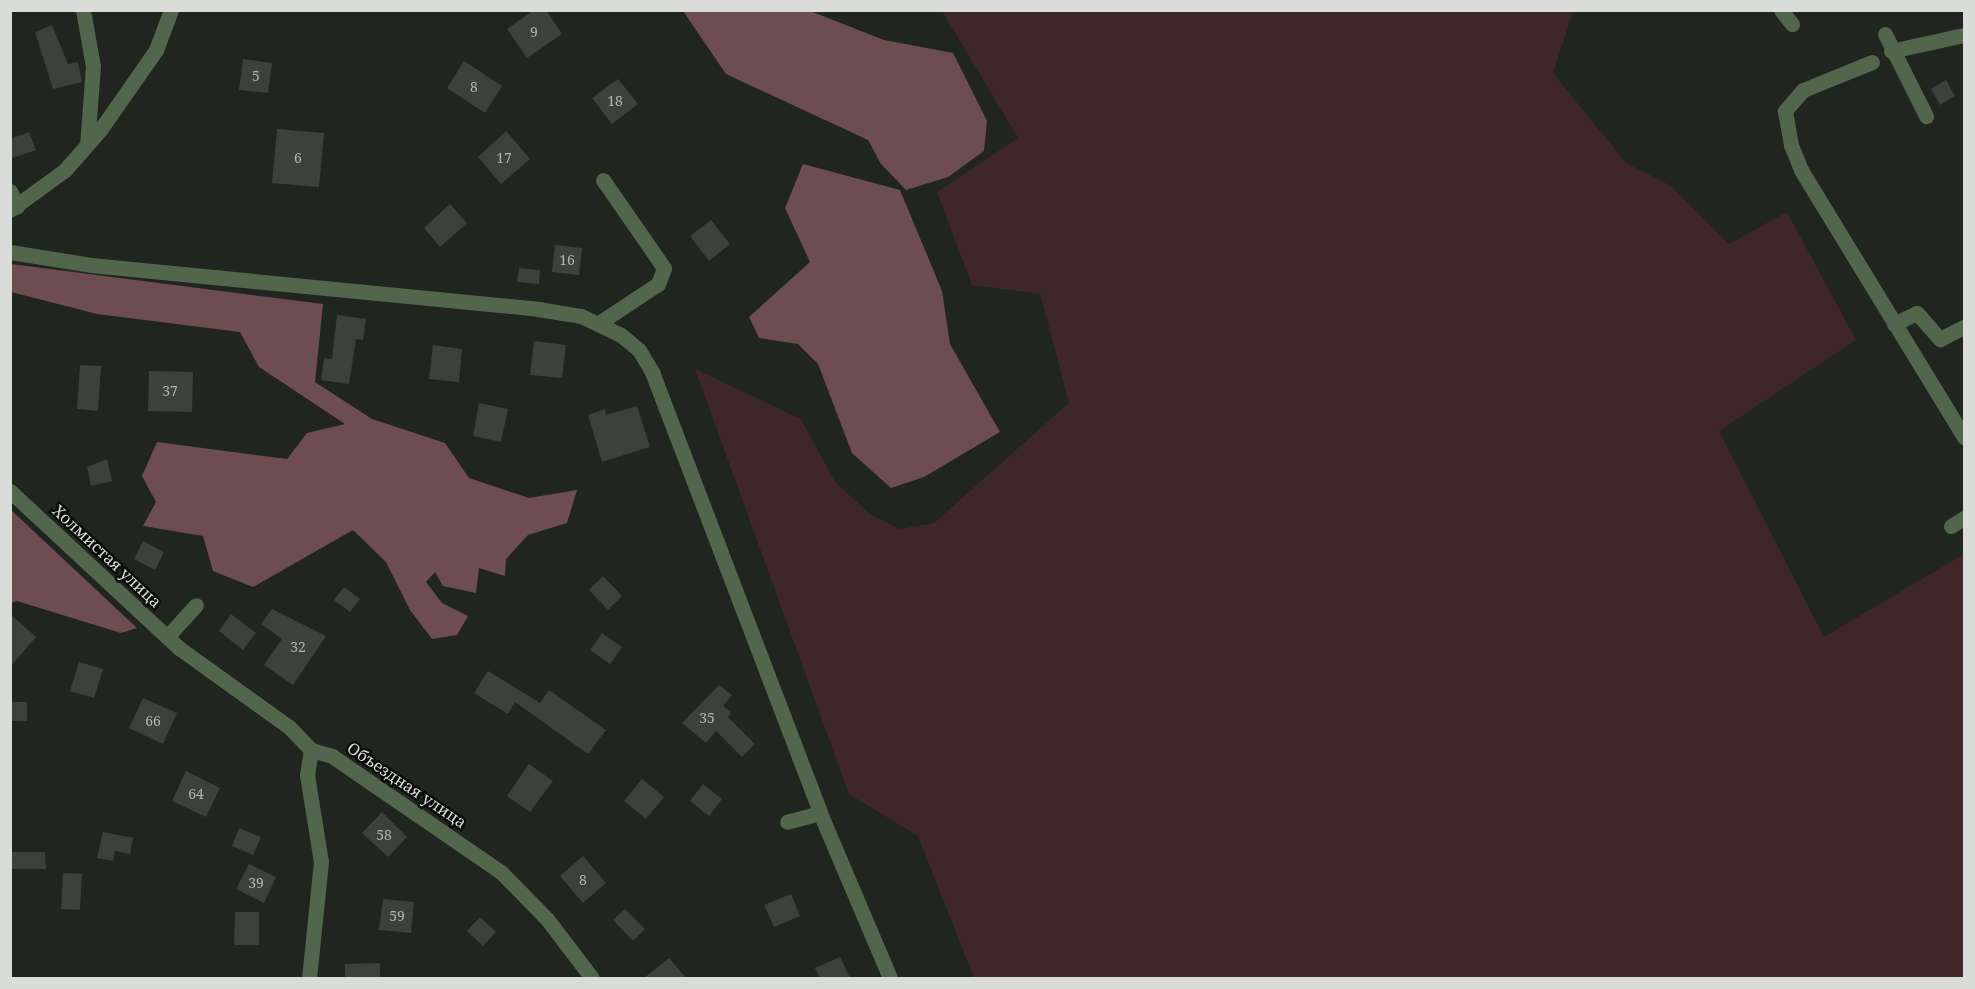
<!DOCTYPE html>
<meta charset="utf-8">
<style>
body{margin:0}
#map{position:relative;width:1975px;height:989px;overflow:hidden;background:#21251f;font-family:"Noto Serif",serif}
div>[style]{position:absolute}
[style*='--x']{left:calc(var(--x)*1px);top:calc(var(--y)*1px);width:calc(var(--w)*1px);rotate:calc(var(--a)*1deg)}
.green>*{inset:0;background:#3f2728}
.forest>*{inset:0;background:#6d4d4f}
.building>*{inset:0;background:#3c413b}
.minor>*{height:15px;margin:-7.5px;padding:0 7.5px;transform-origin:7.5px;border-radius:7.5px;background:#52664c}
span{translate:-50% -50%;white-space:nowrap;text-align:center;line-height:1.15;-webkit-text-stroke:5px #0b0d0b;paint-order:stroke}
.number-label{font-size:14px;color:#b2b5b1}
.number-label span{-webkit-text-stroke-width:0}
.street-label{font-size:16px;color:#d9dcd8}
.frame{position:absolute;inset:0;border:12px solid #d9dcd8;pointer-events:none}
</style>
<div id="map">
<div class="green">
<div style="clip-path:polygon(942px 11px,1573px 11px,1553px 73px,1626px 163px,1671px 186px,1729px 244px,1787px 212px,1856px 340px,1719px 431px,1824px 637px,1964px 554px,1964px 978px,974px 978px,918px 836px,849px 794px,695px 369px,801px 419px,835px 482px,870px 514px,900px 529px,934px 523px,1069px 403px,1040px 294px,972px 285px,937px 192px,1018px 138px)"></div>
</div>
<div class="forest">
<div style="clip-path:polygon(683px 11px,810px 11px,884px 40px,953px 53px,987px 121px,984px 151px,948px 177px,906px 190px,881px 164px,868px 140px,726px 74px)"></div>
<div style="clip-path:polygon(803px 164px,900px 190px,942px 291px,950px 344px,1000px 432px,924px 477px,891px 488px,852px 453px,818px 364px,798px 344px,759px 338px,749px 317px,810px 262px,785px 208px)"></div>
<div style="clip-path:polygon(11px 264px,323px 304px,315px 382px,372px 419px,445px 443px,469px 478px,529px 498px,577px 490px,567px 523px,528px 535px,506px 559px,505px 576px,479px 568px,476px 593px,443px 586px,435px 572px,426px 582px,442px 603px,468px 616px,457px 635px,432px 639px,410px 610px,386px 562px,353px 530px,253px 587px,213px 571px,203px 536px,143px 526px,156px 502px,142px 476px,157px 442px,287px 459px,307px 433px,345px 424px,259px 367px,240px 332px,97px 314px,11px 292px)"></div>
<div style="clip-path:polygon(10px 510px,11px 510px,137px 628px,121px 633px,17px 601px,11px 603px)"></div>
</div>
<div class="building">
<div style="clip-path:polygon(534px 10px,546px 10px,562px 34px,527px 58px,507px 29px)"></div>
<div style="clip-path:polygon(52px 25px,68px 64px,78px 62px,82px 82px,53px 89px,35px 32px)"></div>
<div style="clip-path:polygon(243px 59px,272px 63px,268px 93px,239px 90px)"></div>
<div style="clip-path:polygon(464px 61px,502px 86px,485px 113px,447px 88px)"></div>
<div style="clip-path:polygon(618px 79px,638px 104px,612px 124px,592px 98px)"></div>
<div style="clip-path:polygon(1946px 80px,1955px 96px,1940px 105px,1931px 89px)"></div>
<div style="clip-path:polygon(277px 129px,324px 133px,319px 187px,272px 183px)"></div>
<div style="clip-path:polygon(506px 131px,530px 159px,501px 184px,478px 157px)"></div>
<div style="clip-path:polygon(29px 132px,36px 150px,10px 159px,10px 139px)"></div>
<div style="clip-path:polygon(450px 204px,467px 223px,440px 247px,424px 228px)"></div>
<div style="clip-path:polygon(711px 220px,730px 244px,709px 261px,690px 236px)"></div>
<div style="clip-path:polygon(555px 245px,582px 248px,579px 275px,552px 272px)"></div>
<div style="clip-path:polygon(519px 268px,540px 270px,539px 284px,517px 282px)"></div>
<div style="clip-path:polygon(337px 315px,366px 319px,363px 340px,356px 339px,349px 384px,321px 380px,324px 358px,332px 359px)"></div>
<div style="clip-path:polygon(534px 341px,566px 345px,562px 378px,530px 375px)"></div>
<div style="clip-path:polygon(433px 345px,462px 349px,459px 382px,429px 379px)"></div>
<div style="clip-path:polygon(80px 365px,101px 366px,98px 411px,77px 409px)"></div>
<div style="clip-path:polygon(149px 371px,193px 372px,192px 412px,148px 411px)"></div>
<div style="clip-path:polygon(479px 403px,508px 409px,501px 442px,473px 436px)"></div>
<div style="clip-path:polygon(637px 406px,650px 447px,602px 462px,588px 415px,605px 409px,606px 415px)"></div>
<div style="clip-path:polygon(107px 459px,112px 481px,91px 486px,87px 467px)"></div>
<div style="clip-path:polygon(143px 541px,164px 552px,155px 570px,134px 559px)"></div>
<div style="clip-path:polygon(603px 576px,622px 596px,608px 610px,589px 590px)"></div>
<div style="clip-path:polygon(344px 587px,360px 599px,350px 612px,334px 600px)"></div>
<div style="clip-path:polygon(272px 609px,326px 636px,293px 685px,264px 665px,282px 639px,261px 624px)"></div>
<div style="clip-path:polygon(10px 614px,36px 637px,10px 667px)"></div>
<div style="clip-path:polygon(231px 614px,256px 633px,243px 650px,219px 631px)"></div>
<div style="clip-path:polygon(602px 633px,622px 647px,610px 664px,590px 650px)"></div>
<div style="clip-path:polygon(79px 662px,103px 669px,94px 698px,70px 691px)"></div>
<div style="clip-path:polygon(488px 671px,540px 703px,549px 690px,606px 730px,588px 754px,515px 702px,508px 714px,474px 693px)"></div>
<div style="clip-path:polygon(719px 685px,732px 695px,723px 706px,731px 712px,728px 717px,755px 744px,742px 757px,716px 731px,706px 743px,682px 723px)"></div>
<div style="clip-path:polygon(143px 698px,177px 713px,163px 744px,129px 728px)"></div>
<div style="clip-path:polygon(10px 702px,27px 702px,27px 721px,10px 721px)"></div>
<div style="clip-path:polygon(529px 764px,553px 781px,530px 812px,507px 796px)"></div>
<div style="clip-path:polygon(186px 771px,220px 788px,206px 817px,172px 801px)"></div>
<div style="clip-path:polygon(642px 779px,664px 797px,646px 819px,624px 801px)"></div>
<div style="clip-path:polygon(703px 784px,722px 799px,709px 816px,690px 801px)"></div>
<div style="clip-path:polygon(382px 812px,407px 837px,388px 857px,362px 833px)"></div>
<div style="clip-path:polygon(239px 828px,261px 837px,253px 855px,232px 846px)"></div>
<div style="clip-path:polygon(103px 832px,133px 838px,130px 854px,115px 851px,113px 861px,97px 858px)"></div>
<div style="clip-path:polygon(10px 852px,45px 852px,46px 869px,10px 869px)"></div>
<div style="clip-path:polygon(583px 856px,606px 883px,583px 903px,560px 876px)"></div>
<div style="clip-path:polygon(249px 864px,276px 877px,264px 903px,236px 889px)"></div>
<div style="clip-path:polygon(63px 873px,82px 874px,80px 910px,61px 909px)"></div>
<div style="clip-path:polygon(791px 894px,800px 916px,774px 927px,764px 905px)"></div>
<div style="clip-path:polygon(383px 899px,414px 902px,411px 933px,379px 930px)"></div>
<div style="clip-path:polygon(625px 909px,645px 929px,633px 941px,613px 920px)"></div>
<div style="clip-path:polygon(235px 912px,259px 912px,259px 945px,234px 945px)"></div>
<div style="clip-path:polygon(480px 917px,496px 932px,483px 946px,467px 931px)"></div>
<div style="clip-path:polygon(840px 957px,850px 978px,820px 978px,815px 968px)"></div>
<div style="clip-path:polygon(669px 958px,686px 978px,644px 978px)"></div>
<div style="clip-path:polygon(380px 963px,380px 978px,345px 978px,345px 964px)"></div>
</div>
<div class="minor">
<div style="--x:83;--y:10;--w:57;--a:79.9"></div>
<div style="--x:93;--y:66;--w:79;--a:94.3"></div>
<div style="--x:1781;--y:10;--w:18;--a:52"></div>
<div style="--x:1885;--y:34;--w:92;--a:63.4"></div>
<div style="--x:1891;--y:51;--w:75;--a:-12.4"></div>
<div style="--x:1872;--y:62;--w:74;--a:157.9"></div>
<div style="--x:1803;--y:90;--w:28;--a:131"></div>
<div style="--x:1785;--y:111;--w:35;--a:80"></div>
<div style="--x:1791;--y:145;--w:27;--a:68"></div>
<div style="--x:1801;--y:170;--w:313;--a:58.6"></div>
<div style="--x:10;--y:191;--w:17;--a:65"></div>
<div style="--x:10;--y:210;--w:68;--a:-36"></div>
<div style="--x:65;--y:170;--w:53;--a:-48.8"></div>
<div style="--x:100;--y:130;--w:98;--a:-55"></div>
<div style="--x:156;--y:50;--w:43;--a:-69.4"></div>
<div style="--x:10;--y:252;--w:82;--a:9.1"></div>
<div style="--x:91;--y:265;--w:449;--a:5.6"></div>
<div style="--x:538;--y:309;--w:44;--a:9.2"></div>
<div style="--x:581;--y:316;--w:44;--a:25.4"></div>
<div style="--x:621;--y:335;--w:23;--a:40"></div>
<div style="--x:639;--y:350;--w:26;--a:59"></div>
<div style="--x:652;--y:372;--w:472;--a:69.1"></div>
<div style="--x:820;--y:813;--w:34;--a:165"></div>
<div style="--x:599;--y:323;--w:71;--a:-33.5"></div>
<div style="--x:658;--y:284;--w:17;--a:-69"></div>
<div style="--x:664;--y:268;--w:107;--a:-124.7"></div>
<div style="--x:1894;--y:324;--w:25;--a:-26"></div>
<div style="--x:1917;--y:313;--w:35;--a:49"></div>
<div style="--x:1940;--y:339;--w:27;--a:-27"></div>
<div style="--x:10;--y:491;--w:231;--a:42.9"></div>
<div style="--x:179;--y:648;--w:135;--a:35.7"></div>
<div style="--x:289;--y:727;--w:32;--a:46"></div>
<div style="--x:311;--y:750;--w:22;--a:16"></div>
<div style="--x:332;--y:756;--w:205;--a:34.5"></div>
<div style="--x:501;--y:872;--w:66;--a:45.6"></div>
<div style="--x:547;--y:919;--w:74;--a:52.7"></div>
<div style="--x:1951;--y:526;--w:15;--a:-32"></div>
<div style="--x:167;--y:637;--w:43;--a:-47.8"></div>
<div style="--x:820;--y:813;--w:179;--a:67"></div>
<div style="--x:309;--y:978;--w:117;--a:-84.1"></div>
<div style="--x:321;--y:862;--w:88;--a:-99.1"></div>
<div style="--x:307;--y:775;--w:25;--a:-81"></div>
</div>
<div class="number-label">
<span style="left:534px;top:32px">9</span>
<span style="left:256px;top:76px">5</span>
<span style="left:474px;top:87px">8</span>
<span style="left:615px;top:101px">18</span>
<span style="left:298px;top:158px">6</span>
<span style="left:504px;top:158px">17</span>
<span style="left:567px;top:260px">16</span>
<span style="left:170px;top:391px">37</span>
<span style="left:298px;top:647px">32</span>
<span style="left:707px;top:718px">35</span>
<span style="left:153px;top:721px">66</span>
<span style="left:196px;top:794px">64</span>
<span style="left:384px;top:835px">58</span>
<span style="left:583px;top:880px">8</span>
<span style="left:256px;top:883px">39</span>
<span style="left:397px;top:916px">59</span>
</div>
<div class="street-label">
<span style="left:107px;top:556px;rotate:43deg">Холмистая улица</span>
<span style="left:407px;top:785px;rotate:34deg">Объездная улица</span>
</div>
<div class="frame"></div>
</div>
